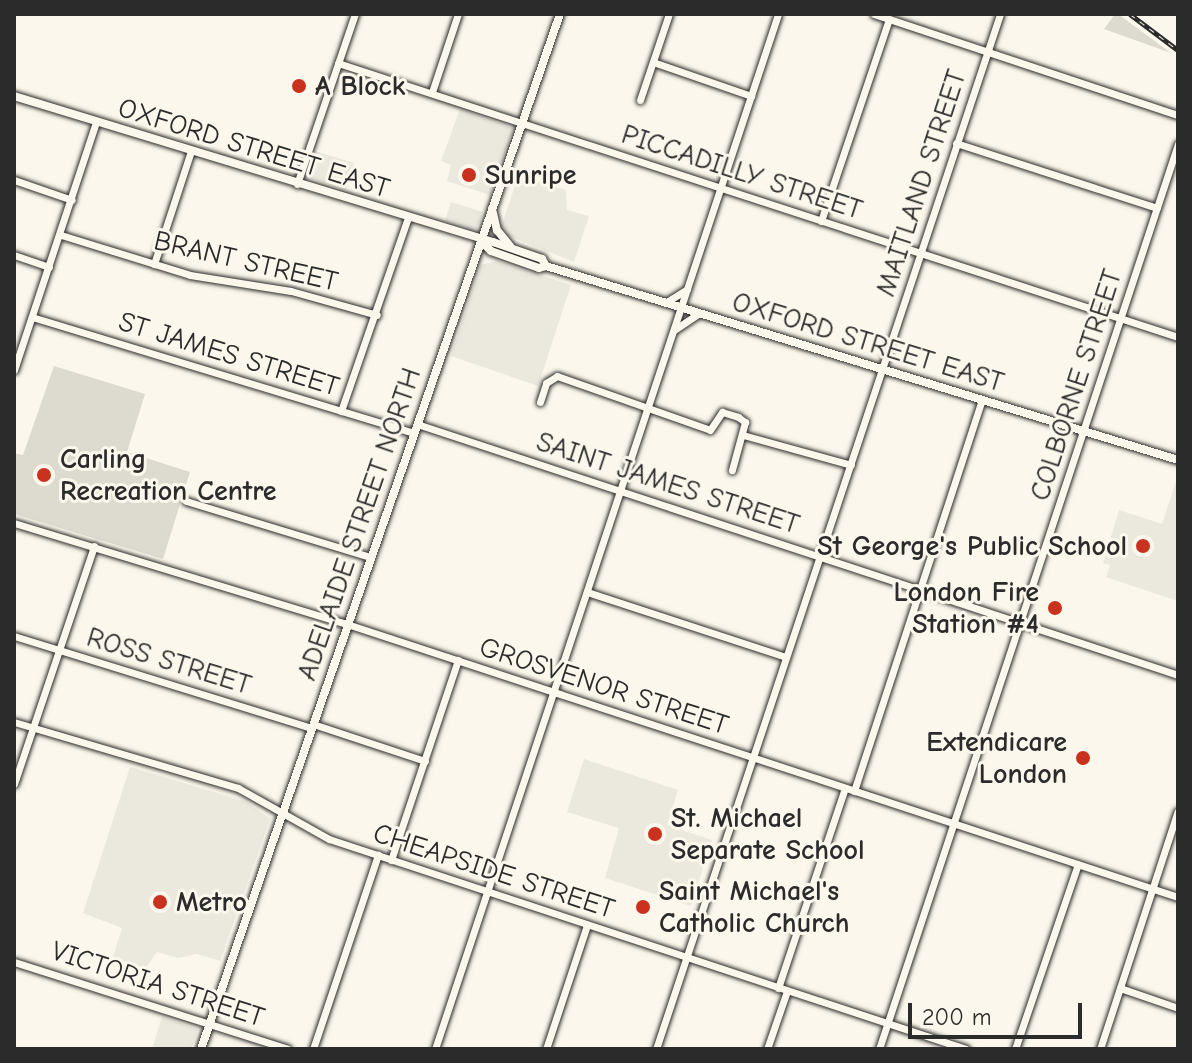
<!DOCTYPE html>
<style>
body{margin:0}
#map{position:relative;width:1192px;height:1063px;overflow:hidden;background:#fbf7ec;font-family:"Comic Neue",sans-serif}
div>[style]{position:absolute}
[style*='--x']{left:calc(var(--x)*1px);top:calc(var(--y)*1px);width:calc(var(--w)*1px);rotate:calc(var(--a)*1deg)}
.built>*{inset:0;background:#ebe8de}
.green>*{inset:0;background:#dddad0}
.roads{filter:drop-shadow(0 0 2px #2b2b2b) drop-shadow(0 0 2px #2b2b2b)}
.minor>*{height:7px;margin:-3.5px;padding:0 3.5px;transform-origin:3.5px;border-radius:3.5px;background:#fbf7ec}
.major>*{height:8px;margin:-4px;padding:0 4px;transform-origin:4px;border-radius:4px;background:#fbf7ec}
.rail>*{height:5px;margin-top:-2.5px;transform-origin:0;background:repeating-linear-gradient(90deg,#fbf7ec 0 6px,#2b2b2b 0 12px);box-sizing:border-box;border-block:2px solid #2b2b2b}
.dots>*{width:22px;height:22px;translate:-50% -50%;box-sizing:border-box;border:4px solid #fbf7ec;border-radius:50%}
span{translate:-50% -50%;white-space:nowrap;text-align:center;line-height:1.15;-webkit-text-stroke:6px #fbf7ec;paint-order:stroke}
.poi-label{font-size:28px;color:#2b2b2b;font-weight:700}
.left{translate:0 -50%;text-align:left}
.right{translate:-100% -50%;text-align:right}
.street-label{font-size:28px;color:#2b2b2b}
.frame{position:absolute;inset:0;border:16px solid #2b2b2b;pointer-events:none}
.scale{position:absolute;left:908px;top:1003px;width:174px;height:36px;box-sizing:border-box;border:4px solid #2b2b2b;border-top:0;padding-left:10px;font-size:24px;line-height:28px;white-space:nowrap;color:#2b2b2b;-webkit-text-stroke:6px #fbf7ec;paint-order:stroke}
</style>
<div id="map">
<div class="built">
<div style="clip-path:polygon(460px 109px,513px 128px,490px 195px,447px 181px,451px 165px,441px 161px)"></div>
<div style="clip-path:polygon(315px 151px,354px 163px,346px 190px,309px 178px)"></div>
<div style="clip-path:polygon(518px 176px,566px 190px,567px 210px,589px 216px,574px 262px,509px 236px,502px 225px)"></div>
<div style="clip-path:polygon(451px 202px,483px 212px,476px 230px,445px 221px)"></div>
<div style="clip-path:polygon(497px 261px,571px 285px,538px 386px,451px 356px,480px 265px)"></div>
<div style="clip-path:polygon(1178px 475px,1178px 601px,1106px 577px,1110px 565px,1103px 563px,1119px 510px,1162px 524px)"></div>
<div style="clip-path:polygon(584px 759px,678px 790px,667px 825px,712px 840px,691px 906px,605px 878px,619px 828px,567px 812px)"></div>
<div style="clip-path:polygon(130px 767px,247px 802px,270px 819px,220px 961px,197px 954px,178px 958px,157px 952px,145px 969px,113px 957px,122px 928px,83px 913px)"></div>
<div style="clip-path:polygon(162px 1017px,198px 1029px,191px 1049px,152px 1049px)"></div>
</div>
<div class="green">
<div style="clip-path:polygon(1115px 14px,1118px 14px,1171px 53px,1104px 29px)"></div>
<div style="clip-path:polygon(54px 366px,145px 394px,127px 452px,190px 472px,163px 559px,14px 514px,14px 453px,23px 455px)"></div>
</div>
<div class="roads">
<div class="minor">
<div style="--x:874;--y:14;--w:320;--a:18.4"></div>
<div style="--x:653;--y:62;--w:104;--a:19.1"></div>
<div style="--x:338;--y:63;--w:884;--a:18.07"></div>
<div style="--x:432;--y:92;--w:82;--a:-71.6"></div>
<div style="--x:640;--y:100;--w:91;--a:-71.4"></div>
<div style="--x:956;--y:143;--w:211;--a:17.9"></div>
<div style="--x:14;--y:180;--w:61;--a:19"></div>
<div style="--x:297;--y:184;--w:180;--a:-71.2"></div>
<div style="--x:821;--y:221;--w:213;--a:-71.4"></div>
<div style="--x:61;--y:235;--w:135;--a:17.2"></div>
<div style="--x:190;--y:275;--w:102;--a:9"></div>
<div style="--x:291;--y:291;--w:89;--a:15.6"></div>
<div style="--x:14;--y:255;--w:37;--a:19"></div>
<div style="--x:154;--y:264;--w:119;--a:-71.9"></div>
<div style="--x:665;--y:303;--w:26;--a:-32"></div>
<div style="--x:32;--y:317;--w:398;--a:16.9"></div>
<div style="--x:674;--y:330;--w:30;--a:-34"></div>
<div style="--x:14;--y:370;--w:261;--a:-71.7"></div>
<div style="--x:540;--y:402;--w:20;--a:-72"></div>
<div style="--x:546;--y:383;--w:13;--a:-32"></div>
<div style="--x:557;--y:376;--w:162;--a:19.4"></div>
<div style="--x:710;--y:430;--w:22;--a:-56"></div>
<div style="--x:722;--y:412;--w:17;--a:17"></div>
<div style="--x:738;--y:417;--w:9;--a:36"></div>
<div style="--x:745;--y:422;--w:50;--a:105.2"></div>
<div style="--x:341;--y:411;--w:204;--a:-70.9"></div>
<div style="--x:417;--y:424;--w:801;--a:18.25"></div>
<div style="--x:743;--y:435;--w:112;--a:15.5"></div>
<div style="--x:186;--y:501;--w:192;--a:16.9"></div>
<div style="--x:14;--y:523;--w:348;--a:16.9"></div>
<div style="--x:347;--y:624;--w:875;--a:18.19"></div>
<div style="--x:587;--y:592;--w:209;--a:18.1"></div>
<div style="--x:14;--y:636;--w:311;--a:17.2"></div>
<div style="--x:14;--y:722;--w:234;--a:16.4"></div>
<div style="--x:238;--y:788;--w:104;--a:29.3"></div>
<div style="--x:329;--y:839;--w:671;--a:18.25"></div>
<div style="--x:313;--y:724;--w:118;--a:18.3"></div>
<div style="--x:14;--y:784;--w:251;--a:-71.4"></div>
<div style="--x:854;--y:791;--w:411;--a:-71.9"></div>
<div style="--x:391;--y:860;--w:211;--a:-71.5"></div>
<div style="--x:14;--y:962;--w:287;--a:17.6"></div>
<div style="--x:778;--y:988;--w:211;--a:-71.5"></div>
<div style="--x:1120;--y:988;--w:61;--a:19"></div>
<div style="--x:313;--y:1049;--w:205;--a:-71.5"></div>
<div style="--x:435;--y:1049;--w:1090;--a:-71.66"></div>
<div style="--x:546;--y:1049;--w:131;--a:-71.7"></div>
<div style="--x:656;--y:1049;--w:1091;--a:-71.61"></div>
<div style="--x:767;--y:1049;--w:61;--a:-71"></div>
<div style="--x:879;--y:1049;--w:953;--a:-71.72"></div>
<div style="--x:1015;--y:1049;--w:195;--a:-71.2"></div>
<div style="--x:1100;--y:1049;--w:250;--a:-71.9"></div>
</div>
<div class="major">
<div style="--x:14;--y:96;--w:501;--a:16.95"></div>
<div style="--x:493;--y:242;--w:52;--a:19.1"></div>
<div style="--x:542;--y:259;--w:8;--a:60"></div>
<div style="--x:492;--y:209;--w:22;--a:77"></div>
<div style="--x:497;--y:230;--w:21;--a:51"></div>
<div style="--x:481;--y:241;--w:14;--a:45"></div>
<div style="--x:491;--y:251;--w:51;--a:19.5"></div>
<div style="--x:539;--y:268;--w:7;--a:-16"></div>
<div style="--x:546;--y:266;--w:661;--a:17.06"></div>
<div style="--x:201;--y:1049;--w:1095;--a:-70.87"></div>
</div>
</div>
<div class="rail">
<div style="--x:1130;--y:14;--w:60;--a:36.9"></div>
</div>
<div class="dots">
<div style="left:299px;top:86px;background:#c8321e"></div>
<div style="left:469px;top:175px;background:#c8321e"></div>
<div style="left:44px;top:475px;background:#c8321e"></div>
<div style="left:1143px;top:546px;background:#c8321e"></div>
<div style="left:1055px;top:608px;background:#c8321e"></div>
<div style="left:1083px;top:758px;background:#c8321e"></div>
<div style="left:655px;top:834px;background:#c8321e"></div>
<div style="left:160px;top:902px;background:#c8321e"></div>
<div style="left:643px;top:907px;background:#c8321e"></div>
</div>
<div class="poi-label">
<span class="left" style="left:315px;top:86px">A Block</span>
<span class="left" style="left:485px;top:175px">Sunripe</span>
<span class="left" style="left:60px;top:475px">Carling<br>Recreation Centre</span>
<span class="right" style="left:1127px;top:546px">St George's Public School</span>
<span class="right" style="left:1039px;top:608px">London Fire<br>Station #4</span>
<span class="right" style="left:1067px;top:758px">Extendicare<br>London</span>
<span class="left" style="left:671px;top:834px">St. Michael<br>Separate School</span>
<span class="left" style="left:659px;top:907px">Saint Michael's<br>Catholic Church</span>
<span class="left" style="left:176px;top:902px">Metro</span>
</div>
<div class="street-label">
<span style="left:254px;top:148px;rotate:17deg">OXFORD STREET EAST</span>
<span style="left:742px;top:172px;rotate:18deg">PICCADILLY STREET</span>
<span style="left:921px;top:183px;rotate:-72deg">MAITLAND STREET</span>
<span style="left:246px;top:261px;rotate:13deg">BRANT STREET</span>
<span style="left:868px;top:342px;rotate:17deg">OXFORD STREET EAST</span>
<span style="left:229px;top:354px;rotate:17deg">ST JAMES STREET</span>
<span style="left:1076px;top:385px;rotate:-72deg">COLBORNE STREET</span>
<span style="left:668px;top:483px;rotate:18deg">SAINT JAMES STREET</span>
<span style="left:359px;top:524px;rotate:-71deg">ADELAIDE STREET NORTH</span>
<span style="left:169px;top:661px;rotate:17deg">ROSS STREET</span>
<span style="left:604px;top:686px;rotate:18deg">GROSVENOR STREET</span>
<span style="left:494px;top:871px;rotate:18deg">CHEAPSIDE STREET</span>
<span style="left:158px;top:984px;rotate:18deg">VICTORIA STREET</span>
</div>
<div class="frame"></div>
<div class="scale">200 m</div>
</div>
